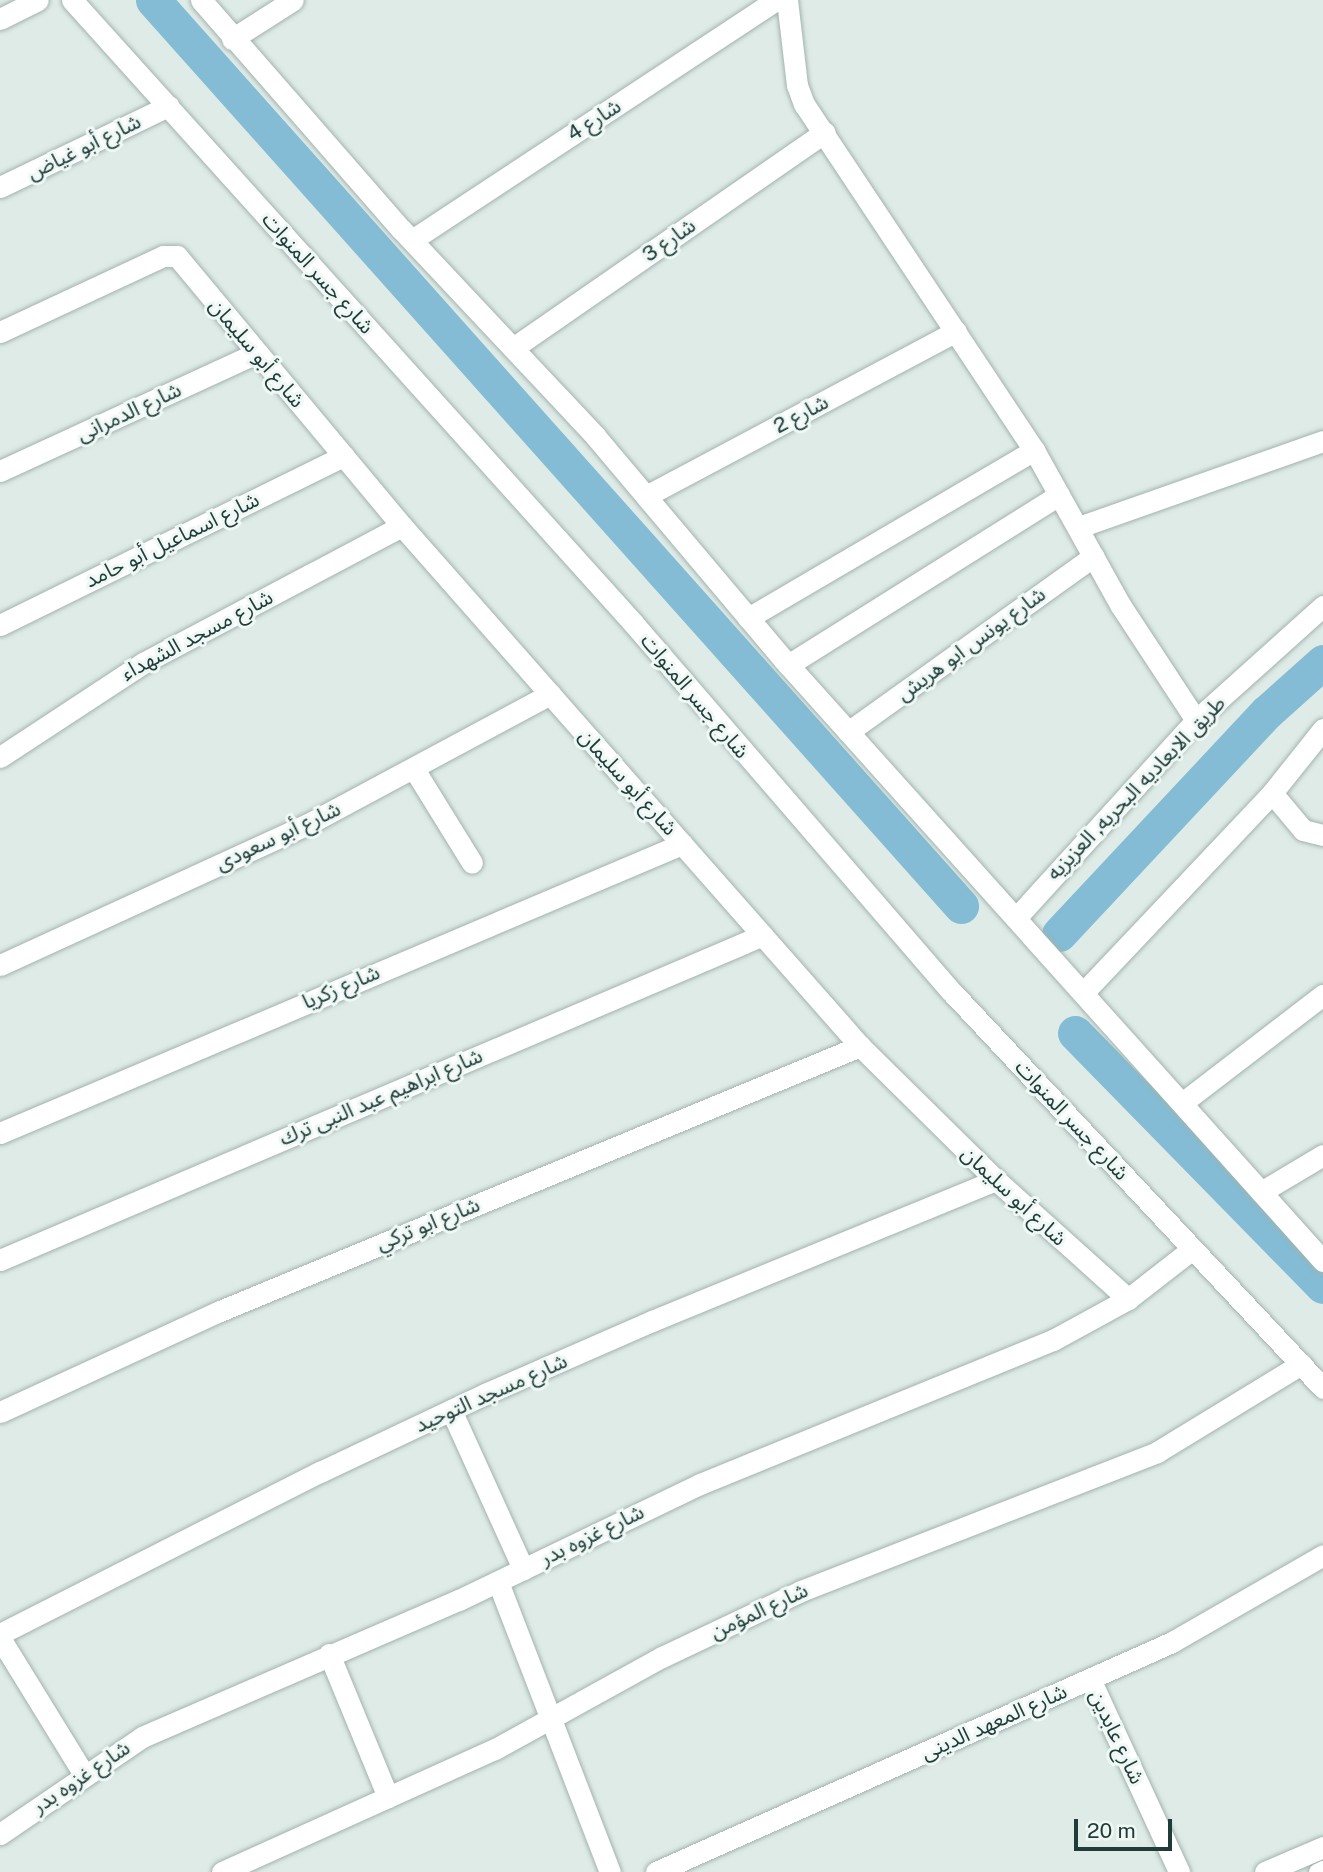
<!DOCTYPE html>
<meta charset="utf-8">
<style>
body{margin:0}
#map{position:relative;width:1323px;height:1872px;overflow:hidden;background:#dfebe7;font-family:"Public Sans","Noto Sans Arabic",sans-serif}
div>[style]{position:absolute}
[style*='--x']{left:calc(var(--x)*1px);top:calc(var(--y)*1px);width:calc(var(--w)*1px);rotate:calc(var(--a)*1deg)}
.canal>*{height:35px;margin:-17.5px;padding:0 17.5px;transform-origin:17.5px;border-radius:17.5px;background:#83bcd4}
.roads{filter:drop-shadow(0 0 2px #a2b3af) drop-shadow(0 0 2px #a2b3af)}
.lane>*{height:16px;margin:-8px;padding:0 8px;transform-origin:8px;border-radius:8px;background:#fff}
.street>*{height:21px;margin:-10.5px;padding:0 10.5px;transform-origin:10.5px;border-radius:10.5px;background:#fff}
.secondary>*{height:21px;margin:-10.5px;padding:0 10.5px;transform-origin:10.5px;border-radius:10.5px;background:#fff}
span{translate:-50% -50%;white-space:nowrap;text-align:center;line-height:1.15;-webkit-text-stroke:6px #eff8f5;paint-order:stroke}
.street-label{font-size:21px;color:#1f3c38}
.scale{position:absolute;left:1074px;top:1819px;width:98px;height:32px;box-sizing:border-box;border:4px solid #1f3c38;border-top:0;padding-left:9px;font-size:21px;line-height:24px;white-space:nowrap;color:#1f3c38;-webkit-text-stroke:5px #eff8f5;paint-order:stroke}
</style>
<div id="map">
<div class="canal">
<div style="--x:153;--y:0;--w:1214;--a:48.27"></div>
<div style="--x:1059;--y:934;--w:304;--a:-46.9"></div>
<div style="--x:1267;--y:712;--w:75;--a:-41.8"></div>
<div style="--x:1075;--y:1033;--w:354;--a:45.6"></div>
</div>
<div class="roads">
<div class="lane">
<div style="--x:1317;--y:1872;--w:7;--a:-27"></div>
</div>
<div class="street">
<div style="--x:787;--y:0;--w:86;--a:83.3"></div>
<div style="--x:797;--y:85;--w:20;--a:70"></div>
<div style="--x:804;--y:104;--w:415;--a:56.4"></div>
<div style="--x:1034;--y:450;--w:179;--a:60.9"></div>
<div style="--x:1121;--y:606;--w:136;--a:56.7"></div>
<div style="--x:0;--y:19;--w:42;--a:-26.6"></div>
<div style="--x:232;--y:39;--w:72;--a:-32.6"></div>
<div style="--x:0;--y:187;--w:187;--a:-25.7"></div>
<div style="--x:412;--y:240;--w:436;--a:-33.4"></div>
<div style="--x:0;--y:332;--w:180;--a:-25"></div>
<div style="--x:163;--y:256;--w:14;--a:0"></div>
<div style="--x:177;--y:256;--w:351;--a:50.2"></div>
<div style="--x:402;--y:526;--w:693;--a:48.63"></div>
<div style="--x:860;--y:1046;--w:191;--a:44.6"></div>
<div style="--x:996;--y:1180;--w:178;--a:42"></div>
<div style="--x:513;--y:348;--w:379;--a:-34.7"></div>
<div style="--x:0;--y:471;--w:283;--a:-24.7"></div>
<div style="--x:646;--y:496;--w:351;--a:-28"></div>
<div style="--x:1079;--y:527;--w:259;--a:-19.4"></div>
<div style="--x:748;--y:618;--w:332;--a:-30.4"></div>
<div style="--x:0;--y:625;--w:383;--a:-26.2"></div>
<div style="--x:788;--y:665;--w:320;--a:-32.1"></div>
<div style="--x:848;--y:732;--w:302;--a:-35.6"></div>
<div style="--x:0;--y:757;--w:171;--a:-33.3"></div>
<div style="--x:143;--y:663;--w:293;--a:-27.9"></div>
<div style="--x:414;--y:769;--w:110;--a:58.3"></div>
<div style="--x:1272;--y:793;--w:48;--a:50"></div>
<div style="--x:1303;--y:830;--w:21;--a:14"></div>
<div style="--x:0;--y:965;--w:339;--a:-24.6"></div>
<div style="--x:308;--y:824;--w:275;--a:-28.2"></div>
<div style="--x:1182;--y:1103;--w:178;--a:-37.5"></div>
<div style="--x:0;--y:1133;--w:741;--a:-22.96"></div>
<div style="--x:1261;--y:1192;--w:72;--a:-30.8"></div>
<div style="--x:0;--y:1260;--w:829;--a:-23.07"></div>
<div style="--x:451;--y:1410;--w:175;--a:65.6"></div>
<div style="--x:0;--y:1412;--w:242;--a:-24.7"></div>
<div style="--x:220;--y:1311;--w:693;--a:-22.49"></div>
<div style="--x:498;--y:1582;--w:311;--a:68.9"></div>
<div style="--x:0;--y:1634;--w:359;--a:-26.9"></div>
<div style="--x:320;--y:1472;--w:183;--a:-25.3"></div>
<div style="--x:485;--y:1394;--w:182;--a:-23.6"></div>
<div style="--x:652;--y:1321;--w:372;--a:-22.3"></div>
<div style="--x:0;--y:1638;--w:158;--a:58.4"></div>
<div style="--x:329;--y:1654;--w:155;--a:67.6"></div>
<div style="--x:1090;--y:1679;--w:213;--a:65.2"></div>
<div style="--x:0;--y:1834;--w:172;--a:-34.3"></div>
<div style="--x:142;--y:1737;--w:345;--a:-23.4"></div>
<div style="--x:459;--y:1600;--w:267;--a:-25.7"></div>
<div style="--x:700;--y:1484;--w:381;--a:-22.2"></div>
<div style="--x:1053;--y:1340;--w:85;--a:-28.7"></div>
<div style="--x:1128;--y:1299;--w:80;--a:-37.9"></div>
<div style="--x:222;--y:1872;--w:299;--a:-24.3"></div>
<div style="--x:495;--y:1749;--w:191;--a:-28.9"></div>
<div style="--x:662;--y:1657;--w:154;--a:-25.4"></div>
<div style="--x:801;--y:1591;--w:382;--a:-21.3"></div>
<div style="--x:1157;--y:1452;--w:169;--a:-31.4"></div>
<div style="--x:656;--y:1872;--w:565;--a:-24.02"></div>
<div style="--x:1172;--y:1642;--w:174;--a:-29.9"></div>
<div style="--x:1265;--y:1872;--w:63;--a:-23.3"></div>
</div>
<div class="secondary">
<div style="--x:72;--y:0;--w:840;--a:47.99"></div>
<div style="--x:634;--y:624;--w:485;--a:49.2"></div>
<div style="--x:951;--y:991;--w:544;--a:46.86"></div>
<div style="--x:201;--y:0;--w:304;--a:48.9"></div>
<div style="--x:401;--y:229;--w:285;--a:46.8"></div>
<div style="--x:596;--y:437;--w:290;--a:49.9"></div>
<div style="--x:783;--y:659;--w:809;--a:48.11"></div>
<div style="--x:1016;--y:918;--w:268;--a:-47.7"></div>
<div style="--x:1196;--y:720;--w:171;--a:-41.9"></div>
<div style="--x:1083;--y:993;--w:275;--a:-46.6"></div>
<div style="--x:1272;--y:793;--w:82;--a:-51.4"></div>
</div>
</div>
<div class="street-label">
<span style="left:594px;top:120px;rotate:-33deg">شارع 4</span>
<span style="left:84px;top:147px;rotate:-26deg">شارع أبو غياض</span>
<span style="left:669px;top:240px;rotate:-35deg">شارع 3</span>
<span style="left:318px;top:273px;rotate:48deg">شارع جسر المنوات</span>
<span style="left:257px;top:353px;rotate:50deg">شارع أبو سليمان</span>
<span style="left:129px;top:412px;rotate:-25deg">شارع الدمرانى</span>
<span style="left:801px;top:414px;rotate:-28deg">شارع 2</span>
<span style="left:172px;top:540px;rotate:-26deg">شارع اسماعيل أبو حامد</span>
<span style="left:197px;top:635px;rotate:-28deg">شارع مسجد الشهداء</span>
<span style="left:971px;top:644px;rotate:-36deg">شارع يونس ابو هريش</span>
<span style="left:695px;top:696px;rotate:50deg">شارع جسر المنوات</span>
<span style="left:628px;top:782px;rotate:48deg">شارع أبو سليمان</span>
<span style="left:1136px;top:788px;rotate:-46deg">طريق الابعاديه البحريه, العزيزيه</span>
<span style="left:278px;top:836px;rotate:-25deg">شارع أبو سعودى</span>
<span style="left:341px;top:987px;rotate:-23deg">شارع زكريا</span>
<span style="left:381px;top:1097px;rotate:-23deg">شارع ابراهيم عبد النبى ترك</span>
<span style="left:1072px;top:1120px;rotate:47deg">شارع جسر المنوات</span>
<span style="left:1014px;top:1196px;rotate:43deg">شارع أبو سليمان</span>
<span style="left:428px;top:1224px;rotate:-22deg">شارع ابو تركي</span>
<span style="left:491px;top:1393px;rotate:-24deg">شارع مسجد التوحيد</span>
<span style="left:592px;top:1535px;rotate:-26deg">شارع غزوه بدر</span>
<span style="left:759px;top:1611px;rotate:-25deg">شارع المؤمن</span>
<span style="left:994px;top:1722px;rotate:-24deg">شارع المعهد الدينى</span>
<span style="left:1117px;top:1737px;rotate:65deg">شارع عابدين</span>
<span style="left:81px;top:1777px;rotate:-34deg">شارع غزوه بدر</span>
</div>
<div class="scale">20 m</div>
</div>
